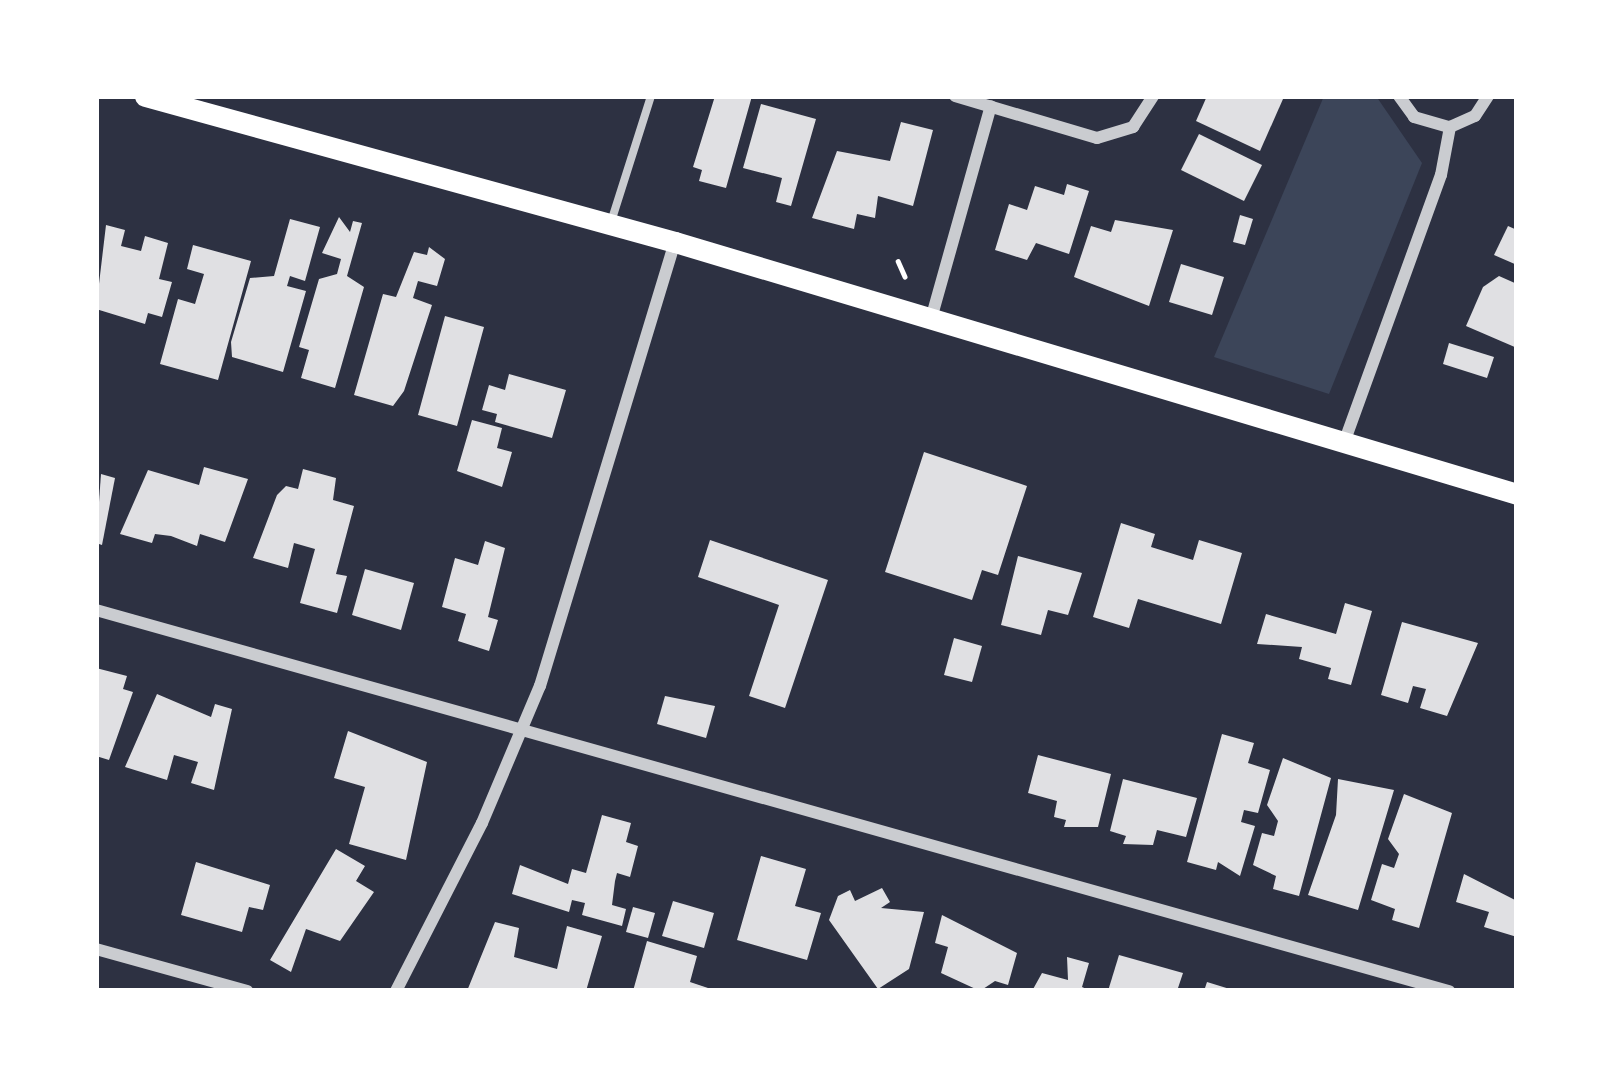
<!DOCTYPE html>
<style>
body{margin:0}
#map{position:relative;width:1613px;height:1087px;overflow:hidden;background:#2d3142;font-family:Barlow,sans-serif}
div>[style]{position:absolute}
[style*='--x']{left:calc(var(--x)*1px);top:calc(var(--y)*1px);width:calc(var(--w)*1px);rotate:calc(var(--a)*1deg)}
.green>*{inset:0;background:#3c4559}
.building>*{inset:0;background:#e0e0e3}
.path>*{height:4.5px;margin:-2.25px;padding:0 2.25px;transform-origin:2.25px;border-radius:2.25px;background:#fff}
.service>*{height:8px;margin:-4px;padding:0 4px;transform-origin:4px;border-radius:4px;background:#caccd0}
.minor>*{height:12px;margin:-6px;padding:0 6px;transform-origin:6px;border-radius:6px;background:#caccd0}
.secondary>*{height:21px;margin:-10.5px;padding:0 10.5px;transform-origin:10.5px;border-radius:10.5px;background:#fff}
span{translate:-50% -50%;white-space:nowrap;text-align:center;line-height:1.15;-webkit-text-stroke:12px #fff;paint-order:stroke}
.frame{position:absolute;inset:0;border:99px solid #fff;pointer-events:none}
</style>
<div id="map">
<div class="green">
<div style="clip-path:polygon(1324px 96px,1376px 96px,1422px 163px,1329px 394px,1214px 357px)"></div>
</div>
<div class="building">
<div style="clip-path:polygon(715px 96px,752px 96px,726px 188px,699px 181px,702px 170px,693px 167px)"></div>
<div style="clip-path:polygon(1207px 96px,1276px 96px,1283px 99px,1260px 151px,1196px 121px)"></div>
<div style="clip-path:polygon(761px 104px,816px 119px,791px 206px,776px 202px,782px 178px,743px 168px)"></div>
<div style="clip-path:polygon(901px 122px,933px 130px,913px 206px,878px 196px,875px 218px,857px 214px,854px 229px,812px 218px,837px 151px,890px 161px)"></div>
<div style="clip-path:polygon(1199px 134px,1262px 165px,1244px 201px,1181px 170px)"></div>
<div style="clip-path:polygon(1067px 184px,1089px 191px,1069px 254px,1036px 243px,1027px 260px,995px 250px,1009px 204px,1027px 210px,1035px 186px,1064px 195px)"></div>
<div style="clip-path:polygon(1240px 215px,1253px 219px,1245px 245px,1233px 242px)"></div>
<div style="clip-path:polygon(339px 217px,350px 232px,353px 221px,362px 223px,347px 276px,364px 287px,335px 388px,301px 378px,309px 350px,299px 347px,319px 279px,337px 274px,341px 259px,322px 253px)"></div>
<div style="clip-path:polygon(290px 219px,320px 227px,305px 281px,290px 276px,287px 286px,306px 291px,283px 372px,232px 357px,231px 342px,250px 278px,274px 276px)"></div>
<div style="clip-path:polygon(1115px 220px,1173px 230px,1149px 306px,1074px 277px,1091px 226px,1111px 232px)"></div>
<div style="clip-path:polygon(106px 225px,125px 230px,121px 246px,141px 251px,145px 236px,168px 243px,159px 279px,172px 282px,162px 317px,148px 313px,145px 324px,96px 309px)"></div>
<div style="clip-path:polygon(1508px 226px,1517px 230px,1517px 265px,1494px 255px)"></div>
<div style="clip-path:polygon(193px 245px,251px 261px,218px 380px,160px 364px,178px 299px,195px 304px,204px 274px,187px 269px)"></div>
<div style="clip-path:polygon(429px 247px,445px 259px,437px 286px,418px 281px,413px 298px,432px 305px,404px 391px,393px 406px,354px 395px,383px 294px,396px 297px,414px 252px,427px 255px)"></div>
<div style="clip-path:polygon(1181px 264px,1224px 277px,1212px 315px,1169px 302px)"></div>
<div style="clip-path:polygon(1499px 276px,1517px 284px,1517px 348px,1466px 326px,1483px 287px)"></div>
<div style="clip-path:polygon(445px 316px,484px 327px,457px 426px,418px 415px)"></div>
<div style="clip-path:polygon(1449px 343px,1494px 357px,1487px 378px,1443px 364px)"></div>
<div style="clip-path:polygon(509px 374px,566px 390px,552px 438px,495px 422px,497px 414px,482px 410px,489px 385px,505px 390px)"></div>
<div style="clip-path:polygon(472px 420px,502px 428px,497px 448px,512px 452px,502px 487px,457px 471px)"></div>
<div style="clip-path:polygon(924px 452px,1027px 486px,998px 575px,982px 570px,972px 600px,885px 572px)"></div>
<div style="clip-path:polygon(204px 467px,248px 479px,225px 542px,200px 534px,197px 546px,171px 536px,155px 534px,152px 543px,120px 534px,148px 470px,199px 485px)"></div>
<div style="clip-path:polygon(303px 469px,336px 478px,333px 500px,354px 506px,336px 574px,347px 576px,337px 613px,300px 603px,315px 549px,294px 543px,288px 568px,253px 558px,277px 495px,286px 486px,298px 489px)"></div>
<div style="clip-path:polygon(101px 474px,115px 478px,102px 545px,96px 543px)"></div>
<div style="clip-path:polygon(1121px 523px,1155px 534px,1151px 547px,1193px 560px,1199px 540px,1242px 553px,1221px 624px,1138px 599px,1129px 628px,1093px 617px)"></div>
<div style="clip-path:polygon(710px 540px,828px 580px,785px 708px,749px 696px,779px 605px,698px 577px)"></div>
<div style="clip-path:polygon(485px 541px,505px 548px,488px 617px,498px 620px,489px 651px,458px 641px,466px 614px,442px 607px,455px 558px,478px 565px)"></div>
<div style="clip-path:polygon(1018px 556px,1082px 573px,1068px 615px,1048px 610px,1041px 635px,1001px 625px)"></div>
<div style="clip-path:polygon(365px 569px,414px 583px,401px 630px,352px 615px)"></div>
<div style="clip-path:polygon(1345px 603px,1372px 611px,1351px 685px,1328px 679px,1331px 668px,1299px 659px,1302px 647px,1257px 644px,1266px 614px,1336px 634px)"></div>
<div style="clip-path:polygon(1402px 622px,1478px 643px,1447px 716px,1420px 708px,1426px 689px,1413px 686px,1408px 703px,1381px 695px)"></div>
<div style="clip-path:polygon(954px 638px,982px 646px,972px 682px,944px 675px)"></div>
<div style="clip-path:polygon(96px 668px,127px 676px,123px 689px,133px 692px,109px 760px,96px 756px)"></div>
<div style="clip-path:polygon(157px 694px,211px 717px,215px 704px,232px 709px,214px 790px,191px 783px,198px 762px,174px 755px,167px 780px,125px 767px)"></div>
<div style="clip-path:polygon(665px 696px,715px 706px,706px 738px,657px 724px)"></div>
<div style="clip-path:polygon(348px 731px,427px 762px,406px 860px,349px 844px,365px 787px,334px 778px)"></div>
<div style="clip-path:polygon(1222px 734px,1254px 743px,1248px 763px,1270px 770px,1258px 813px,1244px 810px,1241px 822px,1255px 826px,1240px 876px,1218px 862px,1216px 870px,1187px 862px)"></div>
<div style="clip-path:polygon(1038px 755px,1111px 774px,1098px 827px,1064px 827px,1066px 820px,1054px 817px,1057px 801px,1028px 793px)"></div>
<div style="clip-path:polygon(1283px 758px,1331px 778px,1299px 896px,1273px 889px,1276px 876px,1253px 865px,1262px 833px,1274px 836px,1278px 821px,1267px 805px)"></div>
<div style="clip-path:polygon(1123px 779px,1197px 798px,1186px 837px,1157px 830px,1153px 845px,1123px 844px,1126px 836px,1110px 831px)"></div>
<div style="clip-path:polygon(1338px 779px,1394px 790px,1358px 910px,1308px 895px,1336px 815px)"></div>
<div style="clip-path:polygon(1404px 794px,1452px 813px,1419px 928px,1392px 920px,1395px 909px,1371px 900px,1382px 864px,1394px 868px,1399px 854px,1388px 839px)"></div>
<div style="clip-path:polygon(602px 815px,631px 823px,626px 842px,638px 846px,630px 877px,617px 873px,615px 881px,612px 905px,626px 909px,622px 926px,582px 915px,585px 903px,572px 900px,569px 912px,512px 894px,520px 865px,568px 884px,572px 869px,586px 873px)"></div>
<div style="clip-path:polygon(336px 849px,365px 866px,356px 881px,374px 892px,340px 941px,306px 929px,291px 972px,270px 960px)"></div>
<div style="clip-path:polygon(761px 856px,806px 869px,795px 906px,821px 913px,807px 960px,737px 940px)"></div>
<div style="clip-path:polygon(196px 862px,270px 885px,263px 910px,249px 907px,242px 932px,181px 915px)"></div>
<div style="clip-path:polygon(1464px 874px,1517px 901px,1517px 937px,1484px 927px,1489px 912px,1456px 902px)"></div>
<div style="clip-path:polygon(882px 888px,890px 902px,881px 908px,924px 912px,909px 969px,878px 989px,829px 920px,838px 896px,850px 890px,855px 901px)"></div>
<div style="clip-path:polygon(673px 901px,714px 913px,704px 948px,662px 936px)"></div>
<div style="clip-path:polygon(633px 907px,655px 913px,648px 938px,626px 932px)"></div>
<div style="clip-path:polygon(942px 915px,1017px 953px,1008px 985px,995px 981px,980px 991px,941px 973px,948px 947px,935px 943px)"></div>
<div style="clip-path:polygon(495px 922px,519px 928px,514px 957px,557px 969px,567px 926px,602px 936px,586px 991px,467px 991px)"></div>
<div style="clip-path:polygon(647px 941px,697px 956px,690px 982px,717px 991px,633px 991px)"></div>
<div style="clip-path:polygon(1119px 955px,1183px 973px,1177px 991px,1108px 991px)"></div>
<div style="clip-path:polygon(1067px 957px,1089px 963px,1082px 987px,1091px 991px,1032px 991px,1042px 973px,1068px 980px)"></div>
<div style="clip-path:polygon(1207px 982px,1233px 990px,1233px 991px,1204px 991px)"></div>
</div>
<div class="path">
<div style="--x:898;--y:261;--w:17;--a:66"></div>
</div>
<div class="service">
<div style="--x:611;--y:222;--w:132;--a:-72.4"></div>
</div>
<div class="minor">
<div style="--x:955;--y:96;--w:148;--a:16.5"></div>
<div style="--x:1097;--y:138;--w:38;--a:-17"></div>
<div style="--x:1133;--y:127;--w:37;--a:-57"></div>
<div style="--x:1399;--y:96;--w:26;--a:54"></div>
<div style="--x:1414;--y:117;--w:37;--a:16"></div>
<div style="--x:1450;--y:127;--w:27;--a:-24"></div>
<div style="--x:1475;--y:116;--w:24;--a:-57"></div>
<div style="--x:931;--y:319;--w:221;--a:-74.3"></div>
<div style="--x:1345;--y:440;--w:282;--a:-70.1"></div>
<div style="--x:1441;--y:175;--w:49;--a:-79.4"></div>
<div style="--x:96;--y:610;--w:1406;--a:15.73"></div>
<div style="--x:96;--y:949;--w:157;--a:15.5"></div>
<div style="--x:396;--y:991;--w:189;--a:-62.9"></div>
<div style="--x:482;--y:823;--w:149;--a:-67.1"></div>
<div style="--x:540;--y:686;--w:464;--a:-73.1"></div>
</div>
<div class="secondary">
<div style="--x:145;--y:96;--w:550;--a:15.4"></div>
<div style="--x:675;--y:242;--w:879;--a:16.66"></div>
</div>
<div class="frame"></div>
</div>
